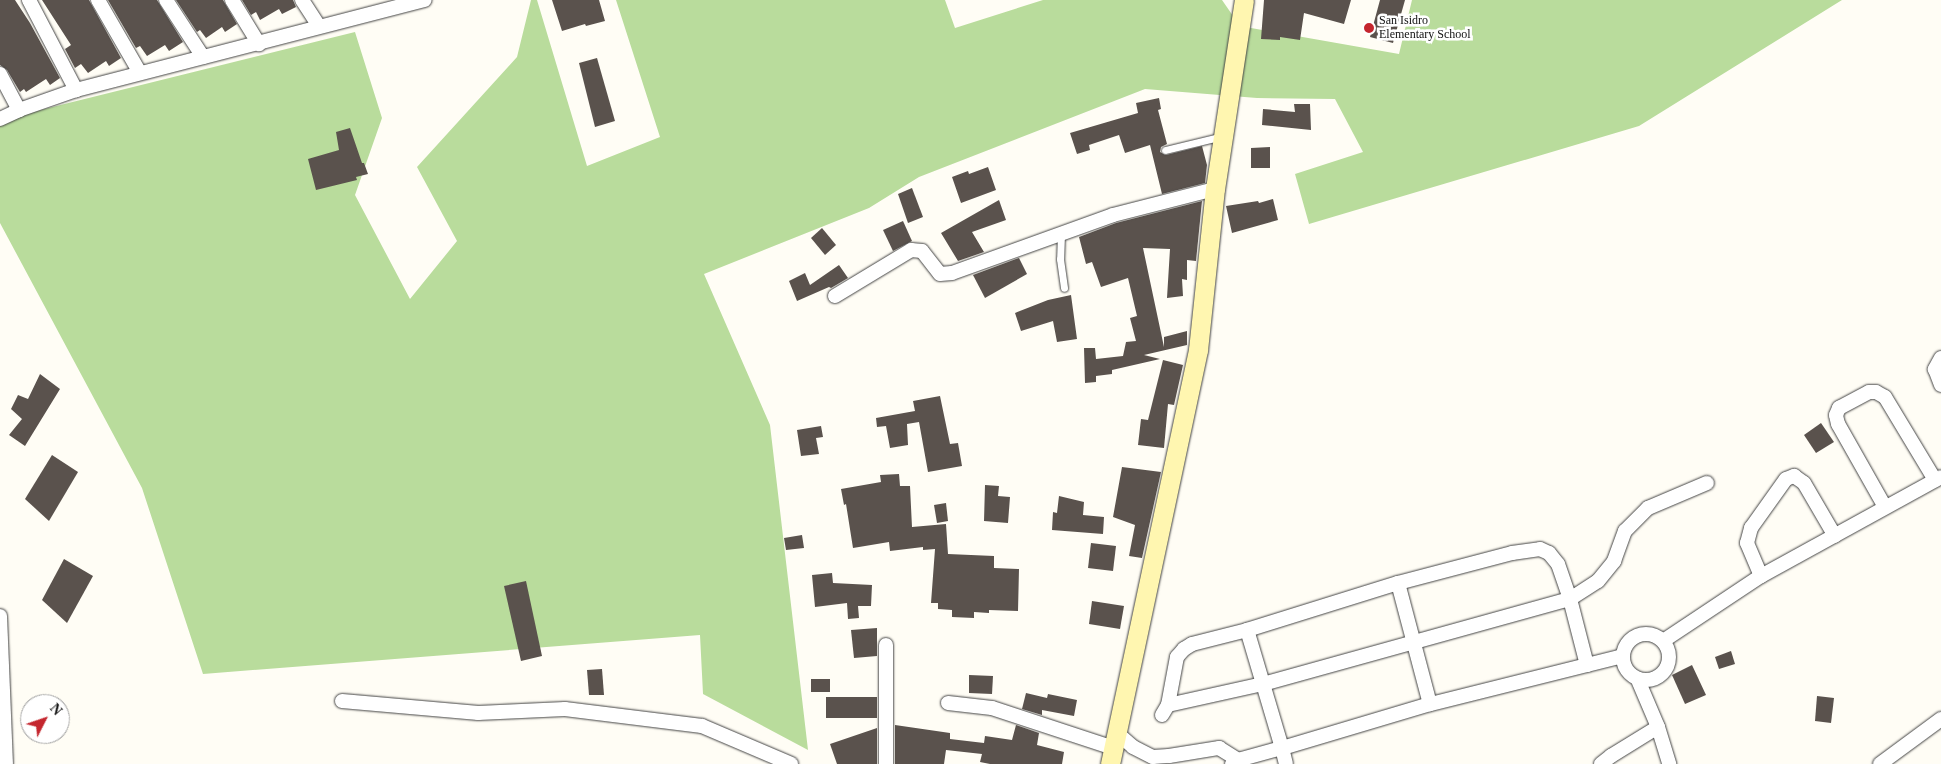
<!DOCTYPE html>
<style>
body{margin:0}
#map{position:relative;width:1941px;height:764px;overflow:hidden;background:#fffdf5;font-family:Georgia,serif}
div>[style]{position:absolute}
[style*='--x']{left:calc(var(--x)*1px);top:calc(var(--y)*1px);width:calc(var(--w)*1px);rotate:calc(var(--a)*1deg)}
.forest>*{inset:0;background:#b9dc9c}
.building>*{inset:0;background:#5a524d}
.roads{filter:drop-shadow(0 0 1px #444) drop-shadow(0 0 1px #444)}
.lane>*{height:7px;margin:-3.5px;padding:0 3.5px;transform-origin:3.5px;border-radius:3.5px;background:#fff}
.street>*{height:14px;margin:-7px;padding:0 7px;transform-origin:7px;border-radius:7px;background:#fff}
.street>.ring{margin:-7px;padding:0;box-sizing:content-box;background:none;border:14px solid #fff;border-radius:50%}
.secondary>*{height:19px;margin:-9.5px;padding:0 9.5px;transform-origin:9.5px;border-radius:9.5px;background:#fff6b0}
.dots>*{width:14px;height:14px;translate:-50% -50%;box-sizing:border-box;border:2px solid #fff;border-radius:50%}
span{translate:-50% -50%;white-space:nowrap;text-align:center;line-height:1.15;-webkit-text-stroke:5px #fff;paint-order:stroke}
.poi-label{font-size:12px;color:#111}
.left{translate:0 -50%;text-align:left}
.north{position:absolute;left:20px;top:694px;width:50px;height:50px;box-sizing:border-box;background:#fff;border:1px solid #a0a0a0;border-radius:50%;rotate:49deg;font-size:14px;font-weight:700;line-height:20px;text-align:center;color:#111}
.north::after{content:'';display:block;margin:auto;width:18px;height:22px;background:#c4262e;clip-path:polygon(50% 0,100% 100%,50% 72%,0 100%)}
</style>
<div id="map">
<div class="forest">
<div style="clip-path:polygon(531px 0,537px 0,587px 166px,660px 137px,616px 0,945px 0,955px 28px,1043px 0,1222px 0,1240px 26px,1399px 54px,1412px 0,1842px 0,1639px 126px,1309px 224px,1295px 174px,1363px 152px,1335px 99px,1257px 98px,1145px 89px,919px 177px,869px 208px,704px 274px,770px 425px,808px 750px,703px 694px,700px 635px,203px 674px,142px 488px,0 223px,0 120px,355px 32px,382px 118px,355px 195px,410px 299px,457px 241px,417px 167px,517px 57px)"></div>
</div>
<div class="building">
<div style="clip-path:polygon(0 0,15px 0,30px 23px,60px 78px,50px 85px,46px 79px,26px 92px,24px 89px,20px 92px,7px 70px,0 65px)"></div>
<div style="clip-path:polygon(42px 0,89px 0,121px 58px,109px 66px,106px 61px,88px 73px,81px 64px,75px 68px,65px 49px,71px 45px)"></div>
<div style="clip-path:polygon(108px 0,157px 0,183px 42px,169px 51px,165px 45px,147px 56px,140px 46px,136px 48px)"></div>
<div style="clip-path:polygon(176px 0,223px 0,237px 24px,225px 32px,222px 27px,206px 38px,200px 30px,197px 32px)"></div>
<div style="clip-path:polygon(242px 0,293px 0,296px 7px,282px 14px,279px 9px,260px 20px,256px 12px,251px 15px)"></div>
<div style="clip-path:polygon(552px 0,599px 0,605px 21px,586px 26px,585px 24px,562px 31px)"></div>
<div style="clip-path:polygon(1264px 0,1351px 0,1344px 24px,1304px 13px,1300px 40px,1280px 37px,1280px 40px,1261px 39px)"></div>
<div style="clip-path:polygon(1380px 0,1405px 0,1393px 43px,1370px 37px)"></div>
<div style="clip-path:polygon(597px 58px,615px 121px,595px 127px,579px 63px)"></div>
<div style="clip-path:polygon(1159px 98px,1161px 109px,1158px 110px,1167px 144px,1161px 147px,1160px 152px,1166px 155px,1202px 146px,1207px 165px,1205px 183px,1162px 194px,1150px 145px,1125px 153px,1119px 135px,1089px 145px,1090px 150px,1077px 154px,1070px 133px,1138px 113px,1136px 103px)"></div>
<div style="clip-path:polygon(1294px 104px,1310px 104px,1311px 130px,1262px 125px,1263px 109px,1295px 112px)"></div>
<div style="clip-path:polygon(350px 128px,362px 163px,364px 163px,368px 174px,356px 177px,357px 180px,316px 190px,308px 159px,339px 150px,336px 132px)"></div>
<div style="clip-path:polygon(1270px 147px,1270px 168px,1251px 168px,1251px 148px)"></div>
<div style="clip-path:polygon(988px 167px,996px 190px,961px 203px,952px 177px,968px 171px,969px 174px)"></div>
<div style="clip-path:polygon(912px 188px,923px 217px,908px 223px,898px 194px)"></div>
<div style="clip-path:polygon(1273px 199px,1278px 220px,1232px 233px,1226px 206px,1258px 201px,1259px 203px)"></div>
<div style="clip-path:polygon(999px 200px,1006px 220px,972px 232px,984px 252px,958px 261px,941px 233px)"></div>
<div style="clip-path:polygon(1202px 201px,1196px 261px,1187px 260px,1187px 280px,1182px 279px,1183px 296px,1167px 298px,1170px 249px,1143px 248px,1164px 347px,1164px 337px,1187px 331px,1187px 345px,1144px 355px,1160px 359px,1112px 370px,1112px 374px,1096px 376px,1096px 382px,1085px 383px,1084px 348px,1095px 348px,1096px 359px,1123px 356px,1126px 342px,1136px 341px,1130px 318px,1137px 316px,1128px 278px,1101px 287px,1092px 262px,1086px 264px,1079px 237px,1116px 223px)"></div>
<div style="clip-path:polygon(903px 221px,912px 241px,893px 251px,883px 230px)"></div>
<div style="clip-path:polygon(822px 228px,836px 245px,825px 255px,811px 238px)"></div>
<div style="clip-path:polygon(1019px 258px,1027px 274px,985px 298px,973px 275px)"></div>
<div style="clip-path:polygon(839px 265px,848px 278px,831px 288px,829px 287px,797px 301px,789px 281px,805px 273px,810px 285px)"></div>
<div style="clip-path:polygon(1071px 295px,1077px 339px,1057px 342px,1053px 321px,1021px 331px,1015px 313px,1048px 300px)"></div>
<div style="clip-path:polygon(1163px 360px,1183px 365px,1174px 405px,1168px 404px,1164px 448px,1138px 445px,1141px 419px,1148px 420px)"></div>
<div style="clip-path:polygon(40px 374px,60px 389px,25px 446px,9px 435px,22px 419px,11px 409px,18px 395px,28px 399px)"></div>
<div style="clip-path:polygon(940px 396px,950px 444px,958px 443px,962px 466px,928px 472px,919px 422px,907px 424px,908px 445px,890px 448px,886px 426px,877px 427px,876px 418px,915px 411px,913px 401px)"></div>
<div style="clip-path:polygon(1821px 423px,1834px 442px,1816px 453px,1804px 435px)"></div>
<div style="clip-path:polygon(821px 426px,823px 437px,816px 438px,819px 454px,801px 456px,797px 430px)"></div>
<div style="clip-path:polygon(52px 455px,78px 472px,49px 521px,25px 499px)"></div>
<div style="clip-path:polygon(1122px 467px,1161px 472px,1142px 558px,1129px 556px,1135px 525px,1113px 517px)"></div>
<div style="clip-path:polygon(899px 474px,900px 486px,910px 486px,912px 527px,946px 524px,948px 554px,994px 556px,994px 568px,1019px 569px,1018px 611px,989px 610px,989px 613px,974px 612px,974px 618px,952px 617px,952px 610px,938px 609px,938px 603px,931px 603px,935px 549px,923px 550px,923px 547px,890px 551px,889px 542px,853px 548px,846px 504px,844px 505px,841px 489px,881px 482px,880px 475px)"></div>
<div style="clip-path:polygon(985px 485px,999px 486px,998px 496px,1010px 497px,1008px 523px,984px 521px)"></div>
<div style="clip-path:polygon(1059px 496px,1084px 502px,1083px 515px,1104px 517px,1103px 534px,1052px 530px,1053px 512px,1057px 513px)"></div>
<div style="clip-path:polygon(946px 503px,948px 521px,937px 523px,934px 505px)"></div>
<div style="clip-path:polygon(802px 535px,804px 548px,786px 550px,784px 538px)"></div>
<div style="clip-path:polygon(1091px 543px,1116px 546px,1113px 571px,1088px 568px)"></div>
<div style="clip-path:polygon(64px 559px,93px 576px,67px 623px,42px 600px)"></div>
<div style="clip-path:polygon(832px 573px,833px 583px,872px 585px,871px 606px,858px 606px,859px 618px,848px 619px,847px 603px,815px 607px,812px 575px)"></div>
<div style="clip-path:polygon(526px 581px,542px 656px,521px 661px,504px 586px)"></div>
<div style="clip-path:polygon(1092px 601px,1124px 606px,1120px 629px,1089px 624px)"></div>
<div style="clip-path:polygon(877px 628px,877px 656px,854px 658px,851px 630px)"></div>
<div style="clip-path:polygon(1731px 651px,1735px 664px,1719px 669px,1715px 657px)"></div>
<div style="clip-path:polygon(1692px 665px,1706px 695px,1685px 704px,1672px 675px)"></div>
<div style="clip-path:polygon(602px 669px,604px 695px,589px 695px,587px 670px)"></div>
<div style="clip-path:polygon(969px 675px,993px 676px,992px 694px,969px 693px)"></div>
<div style="clip-path:polygon(811px 679px,830px 679px,830px 692px,811px 692px)"></div>
<div style="clip-path:polygon(1026px 693px,1047px 698px,1048px 694px,1077px 700px,1074px 716px,1042px 710px,1042px 715px,1022px 709px)"></div>
<div style="clip-path:polygon(1817px 696px,1834px 698px,1831px 723px,1815px 721px)"></div>
<div style="clip-path:polygon(826px 697px,877px 697px,877px 718px,826px 718px)"></div>
<div style="clip-path:polygon(895px 725px,950px 733px,950px 739px,984px 743px,985px 736px,1012px 740px,1016px 725px,1039px 733px,1037px 745px,1064px 752px,1062px 764px,990px 764px,980px 762px,982px 754px,946px 750px,944px 764px,895px 764px)"></div>
<div style="clip-path:polygon(877px 728px,877px 764px,837px 764px,830px 744px)"></div>
</div>
<div class="roads">
<div class="lane">
<div style="--x:1165;--y:150;--w:60;--a:-13.6"></div>
<div style="--x:1061;--y:234;--w:25;--a:92"></div>
<div style="--x:1060;--y:259;--w:29;--a:82"></div>
</div>
<div class="street">
<div style="--x:29;--y:0;--w:102;--a:62.4"></div>
<div style="--x:98;--y:0;--w:84;--a:60.1"></div>
<div style="--x:166;--y:0;--w:68;--a:57"></div>
<div style="--x:232;--y:0;--w:52;--a:58.5"></div>
<div style="--x:302;--y:0;--w:31;--a:57"></div>
<div style="--x:0;--y:74;--w:41;--a:62.2"></div>
<div style="--x:0;--y:119;--w:21;--a:-25"></div>
<div style="--x:19;--y:110;--w:60;--a:-19.3"></div>
<div style="--x:76;--y:90;--w:360;--a:-14.5"></div>
<div style="--x:835;--y:296;--w:89;--a:-31.2"></div>
<div style="--x:911;--y:250;--w:11;--a:5"></div>
<div style="--x:922;--y:251;--w:29;--a:52"></div>
<div style="--x:940;--y:274;--w:12;--a:-5"></div>
<div style="--x:952;--y:273;--w:171;--a:-19.8"></div>
<div style="--x:1113;--y:215;--w:105;--a:-14.3"></div>
<div style="--x:1941;--y:358;--w:13;--a:119"></div>
<div style="--x:1935;--y:369;--w:17;--a:69"></div>
<div style="--x:1885;--y:507;--w:95;--a:-119.5"></div>
<div style="--x:1838;--y:424;--w:9;--a:-103"></div>
<div style="--x:1836;--y:415;--w:8;--a:-67"></div>
<div style="--x:1839;--y:408;--w:34;--a:-28"></div>
<div style="--x:1869;--y:392;--w:7;--a:0"></div>
<div style="--x:1876;--y:392;--w:10;--a:29"></div>
<div style="--x:1885;--y:397;--w:97;--a:58.9"></div>
<div style="--x:1761;--y:576;--w:36;--a:-113"></div>
<div style="--x:1747;--y:543;--w:16;--a:-75"></div>
<div style="--x:1751;--y:528;--w:60;--a:-54.5"></div>
<div style="--x:1786;--y:479;--w:9;--a:-21"></div>
<div style="--x:1794;--y:476;--w:12;--a:35"></div>
<div style="--x:1804;--y:483;--w:61;--a:59.7"></div>
<div style="--x:1398;--y:583;--w:125;--a:75.2"></div>
<div style="--x:0;--y:616;--w:148;--a:87.7"></div>
<div class="ring" style="left:1623px;top:634px;width:32px;height:32px"></div>
<div style="--x:1663;--y:641;--w:118;--a:-33.6"></div>
<div style="--x:1761;--y:576;--w:205;--a:-28.8"></div>
<div style="--x:886;--y:645;--w:119;--a:90"></div>
<div style="--x:1587;--y:665;--w:36;--a:-14"></div>
<div style="--x:1638;--y:680;--w:51;--a:66.9"></div>
<div style="--x:1658;--y:727;--w:39;--a:73"></div>
<div style="--x:342;--y:701;--w:137;--a:5"></div>
<div style="--x:478;--y:713;--w:87;--a:-2.6"></div>
<div style="--x:565;--y:709;--w:138;--a:7.1"></div>
<div style="--x:702;--y:726;--w:97;--a:23.1"></div>
<div style="--x:948;--y:703;--w:44;--a:6.5"></div>
<div style="--x:992;--y:708;--w:128;--a:18.2"></div>
<div style="--x:1168;--y:705;--w:97;--a:-12.5"></div>
<div style="--x:1263;--y:684;--w:319;--a:-15.5"></div>
<div style="--x:1570;--y:599;--w:68;--a:75.6"></div>
<div style="--x:1587;--y:665;--w:162;--a:166"></div>
<div style="--x:1430;--y:704;--w:154;--a:163.4"></div>
<div style="--x:1282;--y:748;--w:16;--a:76"></div>
<div style="--x:1162;--y:715;--w:12;--a:-59"></div>
<div style="--x:1168;--y:705;--w:49;--a:-79.4"></div>
<div style="--x:1177;--y:657;--w:11;--a:-49"></div>
<div style="--x:1184;--y:649;--w:9;--a:-32"></div>
<div style="--x:1192;--y:644;--w:57;--a:-14.3"></div>
<div style="--x:1247;--y:630;--w:158;--a:-17.3"></div>
<div style="--x:1398;--y:583;--w:118;--a:-14.7"></div>
<div style="--x:1512;--y:553;--w:28;--a:-8"></div>
<div style="--x:1540;--y:549;--w:10;--a:24"></div>
<div style="--x:1549;--y:553;--w:14;--a:51"></div>
<div style="--x:1558;--y:564;--w:37;--a:71"></div>
<div style="--x:1570;--y:599;--w:33;--a:-33"></div>
<div style="--x:1598;--y:581;--w:26;--a:-51"></div>
<div style="--x:1614;--y:561;--w:32;--a:-70"></div>
<div style="--x:1625;--y:531;--w:33;--a:-45"></div>
<div style="--x:1648;--y:508;--w:64;--a:-23"></div>
<div style="--x:1117;--y:733;--w:21;--a:41"></div>
<div style="--x:1133;--y:747;--w:22;--a:27"></div>
<div style="--x:1153;--y:757;--w:16;--a:-4"></div>
<div style="--x:1169;--y:756;--w:51;--a:-9.1"></div>
<div style="--x:1219;--y:748;--w:22;--a:32"></div>
<div style="--x:1232;--y:764;--w:7;--a:-34"></div>
<div style="--x:1238;--y:760;--w:46;--a:-15.3"></div>
<div style="--x:1282;--y:748;--w:123;--a:-106.5"></div>
<div style="--x:1601;--y:764;--w:13;--a:-39"></div>
<div style="--x:1611;--y:756;--w:55;--a:-31.7"></div>
<div style="--x:1880;--y:764;--w:76;--a:-36.4"></div>
</div>
<div class="secondary">
<div style="--x:1110;--y:764;--w:423;--a:-78"></div>
<div style="--x:1198;--y:350;--w:162;--a:-84"></div>
<div style="--x:1215;--y:189;--w:191;--a:-81.3"></div>
</div>
</div>
<div class="dots">
<div style="left:1369px;top:28px;background:#c4262e"></div>
</div>
<div class="poi-label">
<span class="left" style="left:1379px;top:28px">San Isidro<br>Elementary School</span>
</div>
<div class="north">N</div>
</div>
